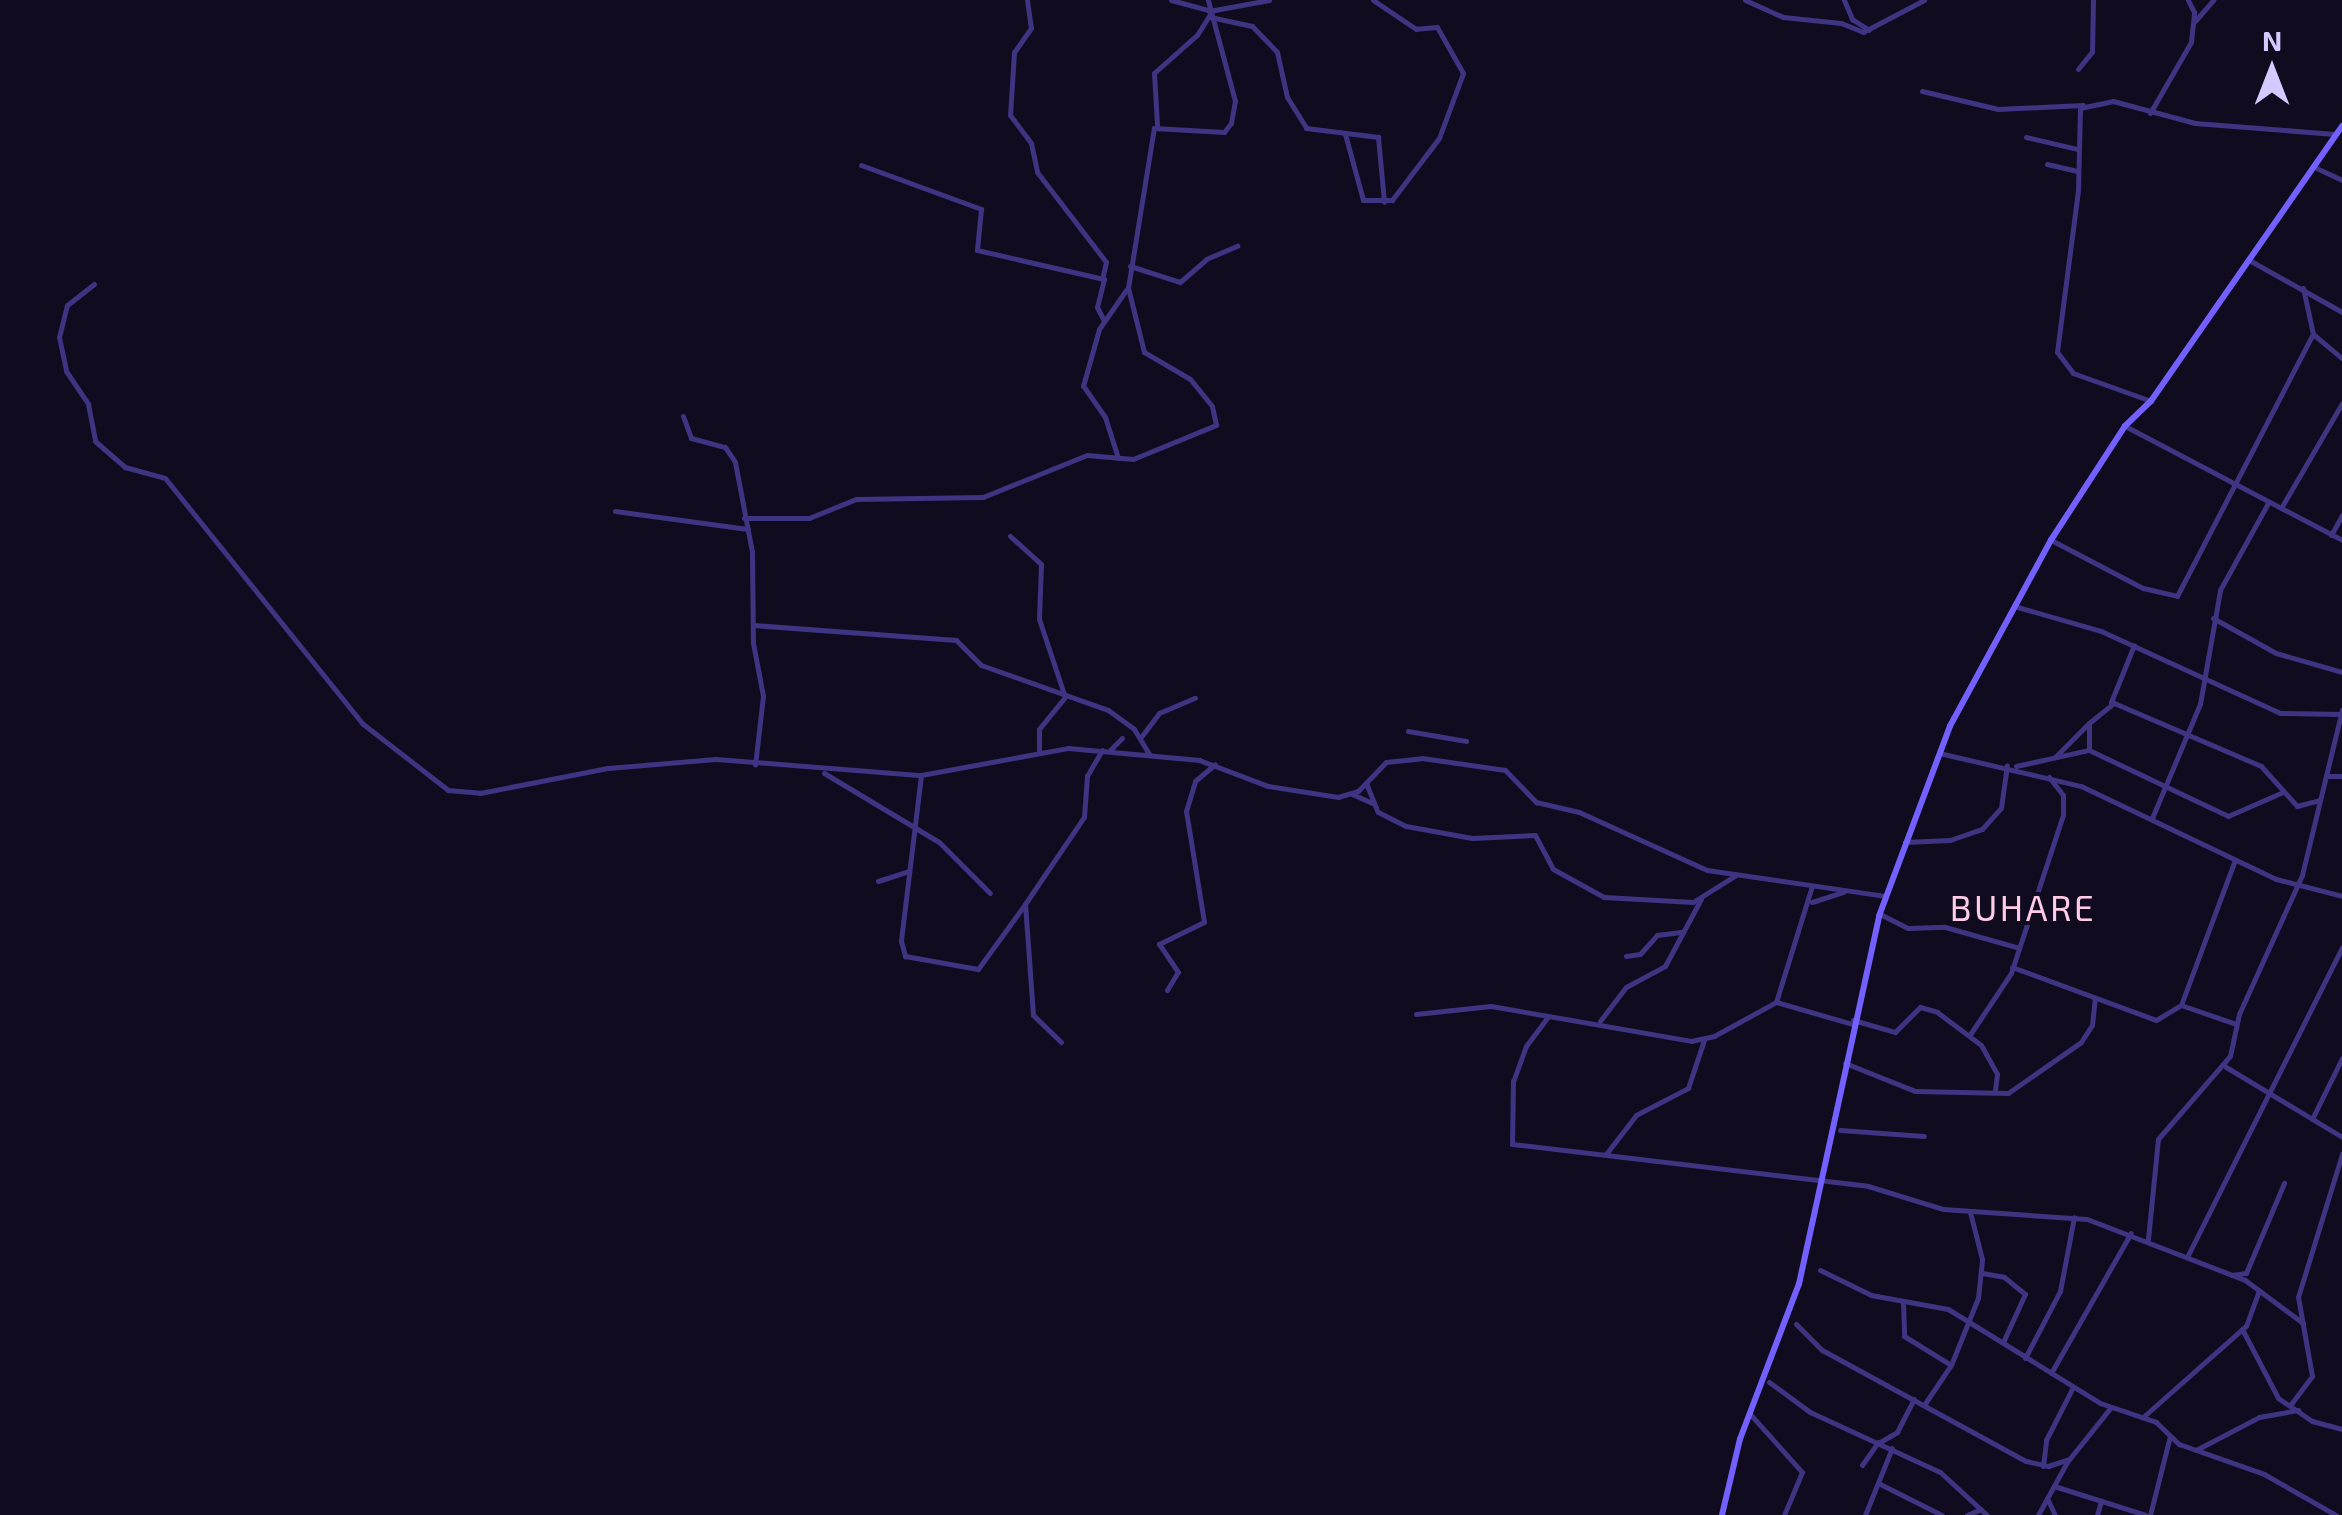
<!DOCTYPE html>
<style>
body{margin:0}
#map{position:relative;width:2342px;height:1515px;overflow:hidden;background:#110b20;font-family:"Exo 2",sans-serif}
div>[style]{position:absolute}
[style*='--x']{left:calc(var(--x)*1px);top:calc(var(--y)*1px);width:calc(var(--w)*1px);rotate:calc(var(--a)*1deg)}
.minor>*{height:5px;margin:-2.5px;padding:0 2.5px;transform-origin:2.5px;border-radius:2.5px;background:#3e3481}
.secondary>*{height:6px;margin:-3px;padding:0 3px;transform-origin:3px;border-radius:3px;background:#7361ff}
span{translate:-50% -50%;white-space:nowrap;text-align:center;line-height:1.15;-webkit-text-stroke:8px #110b20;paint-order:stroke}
.quarter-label{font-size:35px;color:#ffcce8;letter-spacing:2.5px}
.north{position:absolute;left:2222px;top:20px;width:100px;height:100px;-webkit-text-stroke:8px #110b20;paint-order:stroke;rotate:0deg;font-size:28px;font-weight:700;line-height:40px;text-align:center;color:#d5caff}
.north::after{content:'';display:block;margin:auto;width:35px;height:45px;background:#d5caff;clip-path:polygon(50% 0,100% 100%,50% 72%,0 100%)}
</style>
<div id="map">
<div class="minor">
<div style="--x:1027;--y:0;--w:28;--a:82"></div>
<div style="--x:1031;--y:28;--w:29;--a:125"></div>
<div style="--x:1014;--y:52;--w:63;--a:93.6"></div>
<div style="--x:1010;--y:115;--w:35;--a:53"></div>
<div style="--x:1031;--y:143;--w:30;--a:78"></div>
<div style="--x:1037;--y:172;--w:113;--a:52.5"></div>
<div style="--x:1106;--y:262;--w:17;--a:103"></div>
<div style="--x:1171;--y:0;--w:39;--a:15"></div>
<div style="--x:1745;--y:0;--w:42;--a:24.1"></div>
<div style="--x:1783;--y:17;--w:58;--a:5.9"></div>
<div style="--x:1841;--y:23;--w:24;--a:22"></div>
<div style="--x:1863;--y:32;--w:69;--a:-27.7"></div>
<div style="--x:1844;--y:0;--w:21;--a:67"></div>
<div style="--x:1852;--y:19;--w:20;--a:33"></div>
<div style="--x:1209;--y:11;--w:61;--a:-10.4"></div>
<div style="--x:1210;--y:17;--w:43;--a:12.1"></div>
<div style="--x:1252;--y:26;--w:36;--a:46"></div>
<div style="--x:1277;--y:52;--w:46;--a:77.5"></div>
<div style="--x:1287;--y:97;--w:36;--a:58"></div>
<div style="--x:1306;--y:128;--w:73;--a:7.1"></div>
<div style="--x:1378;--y:137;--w:65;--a:84.7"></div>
<div style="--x:2195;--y:21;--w:28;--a:-49"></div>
<div style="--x:2078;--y:69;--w:22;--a:-51"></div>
<div style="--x:2092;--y:52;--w:52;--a:-88.9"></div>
<div style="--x:1922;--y:91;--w:78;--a:13.3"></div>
<div style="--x:1998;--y:109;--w:85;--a:-2.7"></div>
<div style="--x:2150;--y:113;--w:82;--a:-60"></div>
<div style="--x:2191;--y:42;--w:30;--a:-84"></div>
<div style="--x:2194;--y:12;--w:13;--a:-117"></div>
<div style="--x:1157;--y:125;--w:52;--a:-93.3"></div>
<div style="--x:1154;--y:73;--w:57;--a:-41.5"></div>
<div style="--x:1197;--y:35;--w:25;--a:-58"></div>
<div style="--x:1345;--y:134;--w:68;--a:74.7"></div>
<div style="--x:1363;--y:200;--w:29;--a:0"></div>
<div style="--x:1392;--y:200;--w:78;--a:-52.8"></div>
<div style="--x:1439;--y:138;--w:69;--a:-69.7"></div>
<div style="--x:1463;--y:73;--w:53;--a:-119.5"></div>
<div style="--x:1437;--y:27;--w:21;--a:175"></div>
<div style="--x:1416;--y:29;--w:52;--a:-146"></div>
<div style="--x:2026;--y:137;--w:52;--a:13.2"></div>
<div style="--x:2047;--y:164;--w:31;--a:13"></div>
<div style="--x:861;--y:165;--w:128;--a:20.1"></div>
<div style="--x:981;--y:209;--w:41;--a:95.6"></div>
<div style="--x:977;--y:250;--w:130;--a:12.9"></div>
<div style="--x:1104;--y:279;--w:29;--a:104"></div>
<div style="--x:1097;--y:307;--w:16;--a:63"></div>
<div style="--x:2314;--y:167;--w:31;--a:25"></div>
<div style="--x:2249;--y:260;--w:107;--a:29.2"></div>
<div style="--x:1130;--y:266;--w:52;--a:17.7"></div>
<div style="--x:1180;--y:282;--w:35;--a:-41"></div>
<div style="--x:1206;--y:259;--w:34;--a:-23"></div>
<div style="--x:94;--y:284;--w:34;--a:142"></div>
<div style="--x:67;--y:305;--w:33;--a:104"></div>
<div style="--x:59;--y:337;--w:35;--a:78"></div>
<div style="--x:66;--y:371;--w:40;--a:56"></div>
<div style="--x:88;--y:404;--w:38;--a:79"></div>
<div style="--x:95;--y:441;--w:40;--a:41"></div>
<div style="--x:125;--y:467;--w:41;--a:15.4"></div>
<div style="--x:165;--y:478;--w:316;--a:51.2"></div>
<div style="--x:363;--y:724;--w:108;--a:37.8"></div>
<div style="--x:448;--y:790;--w:32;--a:5"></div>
<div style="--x:480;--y:793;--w:130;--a:-11.1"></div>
<div style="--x:608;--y:768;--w:108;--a:-4.8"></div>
<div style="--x:716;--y:759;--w:206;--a:4.5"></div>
<div style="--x:921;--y:775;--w:149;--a:-10.4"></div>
<div style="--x:1068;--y:748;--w:132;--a:5.2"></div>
<div style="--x:1199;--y:760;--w:74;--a:20.6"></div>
<div style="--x:1268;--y:786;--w:71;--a:8.9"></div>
<div style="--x:1338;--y:797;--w:21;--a:-17"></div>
<div style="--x:1358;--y:791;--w:40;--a:-46"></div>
<div style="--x:1386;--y:762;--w:36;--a:-6"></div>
<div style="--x:1422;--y:758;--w:84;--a:8.2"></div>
<div style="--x:1505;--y:770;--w:45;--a:45.9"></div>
<div style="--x:1536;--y:802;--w:44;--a:13.1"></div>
<div style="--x:1579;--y:812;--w:141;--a:24.4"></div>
<div style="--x:1707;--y:870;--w:181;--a:8.3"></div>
<div style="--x:2303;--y:288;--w:47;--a:77.7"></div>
<div style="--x:2313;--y:334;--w:38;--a:40"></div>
<div style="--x:2151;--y:401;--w:83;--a:-160.3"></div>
<div style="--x:2073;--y:373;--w:26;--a:-127"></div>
<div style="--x:2057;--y:352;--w:162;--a:-82.6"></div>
<div style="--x:2078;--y:191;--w:83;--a:-88.6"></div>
<div style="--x:2080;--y:108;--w:34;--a:-12"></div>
<div style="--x:2113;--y:101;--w:85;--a:15"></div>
<div style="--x:2195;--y:123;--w:140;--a:4.5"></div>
<div style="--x:683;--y:416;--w:23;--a:70"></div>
<div style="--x:691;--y:438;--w:35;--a:15"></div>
<div style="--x:725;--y:447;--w:18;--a:56"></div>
<div style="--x:735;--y:462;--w:92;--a:79.3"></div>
<div style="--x:752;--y:552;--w:91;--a:89.4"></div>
<div style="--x:753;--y:643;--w:54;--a:79.3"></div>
<div style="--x:763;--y:696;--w:69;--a:96.6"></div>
<div style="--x:2125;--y:426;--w:245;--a:27.7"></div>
<div style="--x:1118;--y:458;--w:43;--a:-107.6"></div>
<div style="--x:1105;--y:417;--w:38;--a:-125"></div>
<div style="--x:1083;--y:386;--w:59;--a:-74.3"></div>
<div style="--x:1099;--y:329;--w:47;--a:-55.3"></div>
<div style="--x:2281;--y:508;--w:121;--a:-59.8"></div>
<div style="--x:615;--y:511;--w:134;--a:7.7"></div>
<div style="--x:744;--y:518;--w:65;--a:0"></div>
<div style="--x:809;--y:518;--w:51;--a:-22"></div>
<div style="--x:856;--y:499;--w:127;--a:-0.9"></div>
<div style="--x:983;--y:497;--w:112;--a:-22"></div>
<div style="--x:1087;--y:455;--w:46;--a:5"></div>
<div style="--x:1133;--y:459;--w:90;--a:-22.3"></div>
<div style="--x:1216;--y:425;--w:19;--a:-102"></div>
<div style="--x:1212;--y:406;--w:35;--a:-129"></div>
<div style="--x:1190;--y:379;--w:53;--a:-149.6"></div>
<div style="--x:1144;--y:352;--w:66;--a:-104"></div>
<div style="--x:1128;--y:288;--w:162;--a:-80.8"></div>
<div style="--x:1154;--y:128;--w:70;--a:3.3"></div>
<div style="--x:1224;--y:132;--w:11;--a:-52"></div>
<div style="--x:1231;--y:123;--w:22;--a:-80"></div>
<div style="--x:1235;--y:101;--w:105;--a:-105"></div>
<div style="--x:2331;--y:535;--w:23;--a:-61"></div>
<div style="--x:1010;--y:536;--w:42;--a:42.1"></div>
<div style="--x:1041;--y:564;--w:55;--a:92.1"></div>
<div style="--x:1039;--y:619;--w:82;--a:71.6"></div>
<div style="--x:1065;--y:697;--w:41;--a:129.1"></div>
<div style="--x:1039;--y:729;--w:23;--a:90"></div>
<div style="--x:2051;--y:540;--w:104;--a:27.6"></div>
<div style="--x:2143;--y:588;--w:35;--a:13"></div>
<div style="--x:2177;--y:596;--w:295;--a:-62.6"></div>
<div style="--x:2014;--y:606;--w:91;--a:16"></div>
<div style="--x:2101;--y:631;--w:197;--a:24.6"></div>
<div style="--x:2280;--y:713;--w:62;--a:0.9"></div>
<div style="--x:2213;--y:618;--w:72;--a:29.1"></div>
<div style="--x:2276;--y:653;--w:69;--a:16.1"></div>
<div style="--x:753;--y:625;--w:204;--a:4.2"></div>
<div style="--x:956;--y:640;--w:35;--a:45"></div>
<div style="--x:981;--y:665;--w:135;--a:19.5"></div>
<div style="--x:1108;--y:710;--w:32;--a:36"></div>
<div style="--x:1134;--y:729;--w:29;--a:59"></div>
<div style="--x:2111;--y:702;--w:61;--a:-68"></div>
<div style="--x:1408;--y:731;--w:59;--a:9.8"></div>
<div style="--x:1141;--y:737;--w:30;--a:-53"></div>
<div style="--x:1159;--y:713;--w:39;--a:-23"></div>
<div style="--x:1110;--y:750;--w:17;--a:-45"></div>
<div style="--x:2089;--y:750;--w:154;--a:25.4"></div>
<div style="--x:2228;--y:816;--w:60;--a:-23.6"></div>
<div style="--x:1939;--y:753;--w:146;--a:13.1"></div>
<div style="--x:2081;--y:786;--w:216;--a:25.5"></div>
<div style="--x:2276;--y:879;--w:68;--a:14.4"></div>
<div style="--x:2055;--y:757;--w:48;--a:-45"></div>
<div style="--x:2016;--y:766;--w:75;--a:-12.4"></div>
<div style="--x:2089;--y:750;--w:27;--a:-90"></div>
<div style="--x:2089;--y:723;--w:32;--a:-39"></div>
<div style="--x:2114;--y:703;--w:160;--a:23.2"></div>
<div style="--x:2261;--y:766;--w:54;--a:48"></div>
<div style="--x:2297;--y:806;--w:23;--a:-15"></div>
<div style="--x:824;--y:773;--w:134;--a:31"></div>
<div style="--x:939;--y:842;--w:72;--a:45"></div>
<div style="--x:921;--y:775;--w:167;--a:96.9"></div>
<div style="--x:901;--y:941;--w:16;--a:75"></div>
<div style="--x:905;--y:956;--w:74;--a:10.1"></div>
<div style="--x:978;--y:969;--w:80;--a:-54.1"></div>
<div style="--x:2326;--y:776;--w:16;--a:0"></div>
<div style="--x:1366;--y:783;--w:31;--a:68"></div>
<div style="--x:1378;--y:812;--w:31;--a:27"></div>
<div style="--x:1406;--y:826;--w:67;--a:10.3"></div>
<div style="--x:1472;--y:838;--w:63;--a:-2.7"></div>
<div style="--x:1535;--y:835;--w:38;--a:62"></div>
<div style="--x:1553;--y:869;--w:58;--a:28.8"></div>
<div style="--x:1604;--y:897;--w:89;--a:3.2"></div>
<div style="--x:1693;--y:902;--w:51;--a:-32.1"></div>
<div style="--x:1352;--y:794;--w:22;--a:24"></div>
<div style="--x:2152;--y:818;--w:124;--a:-67.2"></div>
<div style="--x:2200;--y:704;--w:116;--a:-80"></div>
<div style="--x:2220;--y:590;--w:99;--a:-61.1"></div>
<div style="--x:1905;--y:842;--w:45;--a:-2.5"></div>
<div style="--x:1950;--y:840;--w:34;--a:-19"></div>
<div style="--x:1982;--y:829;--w:28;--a:-48"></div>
<div style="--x:2001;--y:808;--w:43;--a:-82.1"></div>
<div style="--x:878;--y:881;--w:33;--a:-18"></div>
<div style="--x:1812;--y:902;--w:33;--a:-18"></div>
<div style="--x:1880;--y:914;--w:31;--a:27"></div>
<div style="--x:1908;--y:928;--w:37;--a:-2"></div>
<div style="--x:1945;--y:927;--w:77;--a:15.8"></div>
<div style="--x:1626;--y:956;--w:14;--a:-8"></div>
<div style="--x:1640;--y:954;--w:25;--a:-48"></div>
<div style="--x:1657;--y:935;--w:26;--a:-7"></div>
<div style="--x:2012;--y:967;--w:153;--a:20.2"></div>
<div style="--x:2156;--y:1020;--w:29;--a:-31"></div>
<div style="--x:2181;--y:1005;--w:58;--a:19.1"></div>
<div style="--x:1167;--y:990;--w:21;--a:-59"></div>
<div style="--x:1178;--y:972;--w:34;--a:-124"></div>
<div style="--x:1159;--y:944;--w:50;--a:-26.1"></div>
<div style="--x:1204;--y:922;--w:112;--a:-99.2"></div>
<div style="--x:1186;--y:811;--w:31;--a:-73"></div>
<div style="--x:1195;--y:781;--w:26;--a:-40"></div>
<div style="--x:1776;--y:1002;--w:121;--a:-72.8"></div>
<div style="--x:2181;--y:1005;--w:155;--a:-69.6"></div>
<div style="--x:1416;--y:1014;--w:75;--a:-6.1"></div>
<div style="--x:1491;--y:1006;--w:203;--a:9.9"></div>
<div style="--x:1691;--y:1041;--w:24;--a:-12"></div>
<div style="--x:1714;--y:1036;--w:71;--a:-28.7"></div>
<div style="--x:1776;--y:1002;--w:79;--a:16.1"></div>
<div style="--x:1547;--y:1018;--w:35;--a:127"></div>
<div style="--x:1526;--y:1046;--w:37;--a:110"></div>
<div style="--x:1513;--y:1081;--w:63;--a:90.9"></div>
<div style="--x:1512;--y:1144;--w:358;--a:6.7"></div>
<div style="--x:1868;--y:1186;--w:78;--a:17"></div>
<div style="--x:1943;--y:1209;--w:144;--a:4"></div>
<div style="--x:2087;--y:1219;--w:169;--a:21.1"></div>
<div style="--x:2245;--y:1280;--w:72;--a:36.6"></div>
<div style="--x:1853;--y:1020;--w:44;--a:15.9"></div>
<div style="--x:1895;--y:1032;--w:35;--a:-45"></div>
<div style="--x:1920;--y:1007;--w:18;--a:16"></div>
<div style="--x:1937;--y:1012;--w:55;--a:36.9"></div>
<div style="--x:1981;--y:1045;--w:33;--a:61"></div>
<div style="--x:1997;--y:1074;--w:16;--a:97"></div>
<div style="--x:1600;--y:1021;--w:43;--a:-52.6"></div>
<div style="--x:1626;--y:987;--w:44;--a:-28.3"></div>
<div style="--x:1665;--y:966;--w:76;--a:-61.8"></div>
<div style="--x:1971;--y:1033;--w:72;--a:-56.3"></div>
<div style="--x:2011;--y:973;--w:166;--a:-71.8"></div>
<div style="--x:2063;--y:815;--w:20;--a:-90"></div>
<div style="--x:2063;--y:795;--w:23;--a:-128"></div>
<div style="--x:1061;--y:1042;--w:39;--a:-136"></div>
<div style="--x:1033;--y:1015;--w:111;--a:-94.1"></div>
<div style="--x:1025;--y:904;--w:105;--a:-55.9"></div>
<div style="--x:1084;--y:817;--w:41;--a:-85.8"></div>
<div style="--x:1087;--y:776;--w:30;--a:-60"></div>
<div style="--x:1845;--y:1063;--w:75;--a:21.8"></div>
<div style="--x:1915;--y:1091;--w:93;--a:1.2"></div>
<div style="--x:2008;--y:1093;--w:89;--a:-34.9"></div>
<div style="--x:2081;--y:1042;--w:20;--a:-57"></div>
<div style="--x:2092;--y:1025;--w:27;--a:-84"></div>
<div style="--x:2226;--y:1067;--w:135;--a:31.1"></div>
<div style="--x:2312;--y:1119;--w:68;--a:-63.8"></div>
<div style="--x:1840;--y:1130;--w:84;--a:4.1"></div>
<div style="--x:1606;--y:1154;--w:49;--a:-52.4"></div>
<div style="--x:1636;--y:1115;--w:59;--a:-27.4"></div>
<div style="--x:1688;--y:1088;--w:51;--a:-71.6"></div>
<div style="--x:2148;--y:1239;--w:100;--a:-84.3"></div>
<div style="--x:2158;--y:1139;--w:110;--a:-49.1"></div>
<div style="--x:2230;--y:1056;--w:43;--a:-77.9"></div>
<div style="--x:2239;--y:1014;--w:153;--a:-65.6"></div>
<div style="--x:2302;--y:875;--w:170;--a:-76.4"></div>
<div style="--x:2188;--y:1255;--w:344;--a:-63.4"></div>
<div style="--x:1820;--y:1270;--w:57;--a:26.1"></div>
<div style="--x:1871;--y:1295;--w:78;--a:10.3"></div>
<div style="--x:1948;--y:1309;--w:179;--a:31.7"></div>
<div style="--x:2100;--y:1403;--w:59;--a:18.7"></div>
<div style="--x:2156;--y:1422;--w:32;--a:44"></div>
<div style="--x:2179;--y:1444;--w:90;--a:19.4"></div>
<div style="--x:2264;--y:1474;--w:83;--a:29.7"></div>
<div style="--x:1982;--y:1273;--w:22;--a:10"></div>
<div style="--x:2004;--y:1277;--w:27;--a:39"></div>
<div style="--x:2025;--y:1294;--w:53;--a:114.6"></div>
<div style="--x:2232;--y:1275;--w:14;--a:-8"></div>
<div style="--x:2246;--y:1273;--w:98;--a:-67.1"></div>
<div style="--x:1903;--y:1302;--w:34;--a:88"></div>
<div style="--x:1904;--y:1336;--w:55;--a:31.7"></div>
<div style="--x:1796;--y:1324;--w:37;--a:45"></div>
<div style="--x:1822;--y:1350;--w:232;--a:28.6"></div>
<div style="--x:2026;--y:1461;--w:23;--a:13"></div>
<div style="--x:2048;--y:1466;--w:22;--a:-18"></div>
<div style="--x:2242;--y:1329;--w:78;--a:62.4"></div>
<div style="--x:2278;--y:1398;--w:41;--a:34.1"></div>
<div style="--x:2312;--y:1421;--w:31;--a:15"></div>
<div style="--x:2025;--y:1358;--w:76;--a:-62.4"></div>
<div style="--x:2060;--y:1291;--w:75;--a:-79.3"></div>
<div style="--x:2051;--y:1373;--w:161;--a:-60.3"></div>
<div style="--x:1769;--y:1382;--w:51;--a:36.2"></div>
<div style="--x:1810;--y:1412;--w:143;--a:24.8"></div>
<div style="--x:1940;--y:1472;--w:64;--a:42.5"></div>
<div style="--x:2291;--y:1404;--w:35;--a:-53"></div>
<div style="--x:2312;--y:1376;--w:80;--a:-100"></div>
<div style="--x:2298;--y:1297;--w:150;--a:-72.9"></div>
<div style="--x:1924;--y:1405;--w:48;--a:-56"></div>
<div style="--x:1951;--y:1365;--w:72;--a:-68.1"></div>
<div style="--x:1978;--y:1298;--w:39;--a:-84"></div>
<div style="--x:1982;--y:1259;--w:49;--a:-104.3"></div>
<div style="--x:1750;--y:1414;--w:78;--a:48.1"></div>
<div style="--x:1802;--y:1472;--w:47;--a:112.7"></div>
<div style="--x:2143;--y:1417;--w:137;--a:-41.5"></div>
<div style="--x:2246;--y:1326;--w:38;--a:-70"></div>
<div style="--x:1880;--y:1442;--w:20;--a:-30"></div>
<div style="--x:1897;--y:1432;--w:37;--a:-63"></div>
<div style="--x:2196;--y:1450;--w:71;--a:-27.6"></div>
<div style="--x:2259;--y:1417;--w:40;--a:-10"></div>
<div style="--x:1862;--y:1465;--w:28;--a:-55"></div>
<div style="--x:2043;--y:1466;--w:26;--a:-83"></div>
<div style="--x:2046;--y:1440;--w:59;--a:-63"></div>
<div style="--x:1880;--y:1484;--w:69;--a:26.6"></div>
<div style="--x:2054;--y:1486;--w:96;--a:17.5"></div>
<div style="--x:2047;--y:1498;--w:19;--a:65"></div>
<div style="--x:1865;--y:1515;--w:72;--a:-68.1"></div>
<div style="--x:1967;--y:1515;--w:15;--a:-23"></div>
<div style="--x:2038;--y:1515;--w:60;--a:-61.3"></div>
<div style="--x:2067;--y:1462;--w:70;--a:-51.3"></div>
<div style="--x:2097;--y:1515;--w:15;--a:-74"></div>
<div style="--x:2150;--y:1515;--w:81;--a:-75.8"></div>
</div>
<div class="secondary">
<div style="--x:1722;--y:1515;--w:78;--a:-76.7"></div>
<div style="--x:1740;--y:1439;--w:166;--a:-69.2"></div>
<div style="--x:1799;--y:1284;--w:377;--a:-77.7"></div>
<div style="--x:1879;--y:916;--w:203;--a:-69.5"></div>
<div style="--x:1950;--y:726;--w:212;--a:-61.5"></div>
<div style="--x:2051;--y:540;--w:136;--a:-57"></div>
<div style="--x:2125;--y:426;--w:36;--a:-44"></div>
<div style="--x:2151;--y:401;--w:335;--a:-55.2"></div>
</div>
<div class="quarter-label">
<span style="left:2023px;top:907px">BUHARE</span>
</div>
<div class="north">N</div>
</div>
